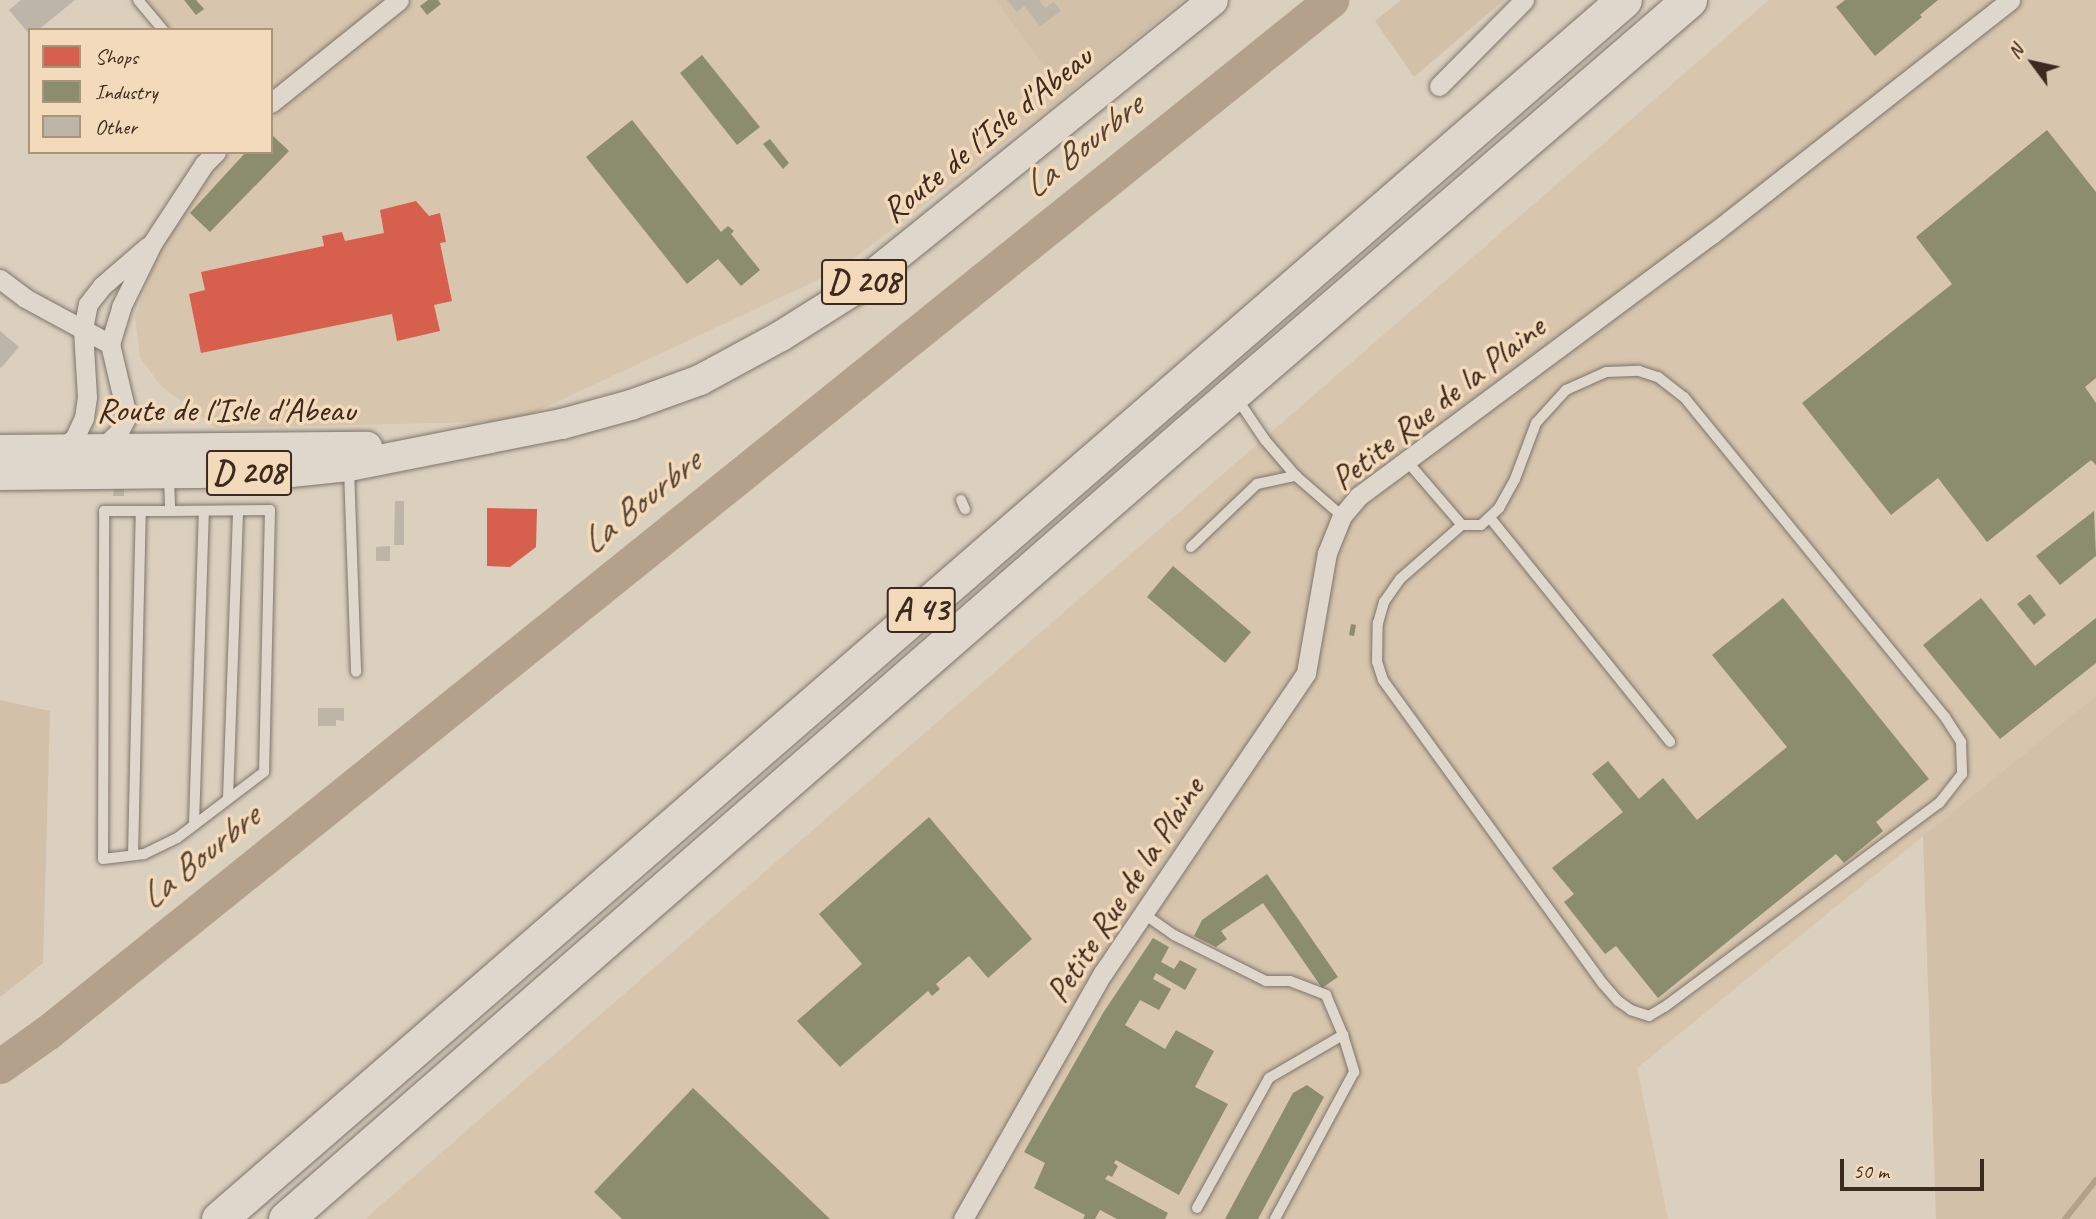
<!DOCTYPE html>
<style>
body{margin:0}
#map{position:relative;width:2096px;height:1219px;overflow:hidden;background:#dbcfbe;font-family:Caveat,sans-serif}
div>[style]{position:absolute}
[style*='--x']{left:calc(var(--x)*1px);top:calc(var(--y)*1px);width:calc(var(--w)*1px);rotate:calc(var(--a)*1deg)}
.built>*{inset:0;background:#d7c5ad}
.green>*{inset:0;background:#d2c0a9}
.shops>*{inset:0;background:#d6604d}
.industry>*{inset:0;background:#8c8c6e}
.stream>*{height:6px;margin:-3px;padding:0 3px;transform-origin:3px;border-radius:3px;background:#b4a18c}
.river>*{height:35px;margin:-17.5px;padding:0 17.5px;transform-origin:17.5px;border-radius:17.5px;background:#b4a18c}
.building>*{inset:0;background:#beb5a9}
.roads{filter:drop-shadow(0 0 2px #7e756b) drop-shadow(0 0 2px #7e756b)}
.lane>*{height:10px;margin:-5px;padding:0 5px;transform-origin:5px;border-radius:5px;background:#dfd7cb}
.street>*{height:19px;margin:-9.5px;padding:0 9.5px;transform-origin:9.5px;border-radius:9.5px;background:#dfd7cb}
.primary>*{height:30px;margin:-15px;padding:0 15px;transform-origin:15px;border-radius:15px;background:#dfd7cb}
.highway>*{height:35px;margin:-17.5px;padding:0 17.5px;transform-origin:17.5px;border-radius:17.5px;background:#dfd7cb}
span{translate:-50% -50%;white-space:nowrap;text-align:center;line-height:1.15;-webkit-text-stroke:7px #f3daba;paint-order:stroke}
.shield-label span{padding:2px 5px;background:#f3daba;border:2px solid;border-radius:5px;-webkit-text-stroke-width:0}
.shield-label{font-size:33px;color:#3b2a1e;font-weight:700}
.street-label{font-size:35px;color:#3b2a1e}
.water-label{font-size:37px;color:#554334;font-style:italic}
.legend{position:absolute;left:28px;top:28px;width:245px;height:126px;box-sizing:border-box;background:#f3daba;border:2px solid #a9947c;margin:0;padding:9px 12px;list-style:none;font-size:21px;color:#3b2a1e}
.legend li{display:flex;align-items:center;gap:14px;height:35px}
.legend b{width:35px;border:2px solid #a9947c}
.north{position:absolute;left:1998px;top:28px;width:70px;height:70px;-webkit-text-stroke:5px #f3daba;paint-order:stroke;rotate:303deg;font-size:19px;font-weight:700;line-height:28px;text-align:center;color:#3b2a1e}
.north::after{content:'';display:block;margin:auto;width:24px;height:32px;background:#3b2a1e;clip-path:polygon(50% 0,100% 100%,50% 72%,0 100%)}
.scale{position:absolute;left:1840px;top:1159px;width:144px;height:32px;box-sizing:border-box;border:4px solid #3b2a1e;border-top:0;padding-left:9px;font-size:21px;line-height:24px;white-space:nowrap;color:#3b2a1e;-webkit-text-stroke:5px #f3daba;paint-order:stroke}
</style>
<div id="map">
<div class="built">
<div style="clip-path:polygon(144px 0,996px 0,1065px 96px,839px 270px,516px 421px,217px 428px,161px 386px,140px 357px,135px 316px,155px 263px,209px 152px,271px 152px,271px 30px,166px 30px)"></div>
<div style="clip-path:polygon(1769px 0,2096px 0,2096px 696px,1637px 1068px,1668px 1219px,365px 1219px)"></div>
</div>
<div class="green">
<div style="clip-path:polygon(996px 0,1183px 0,1065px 96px)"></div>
<div style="clip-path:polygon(1401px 0,1504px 0,1414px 77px,1375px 21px)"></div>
<div style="clip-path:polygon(2096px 696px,2096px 1219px,1936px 1219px,1923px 836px)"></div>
<div style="clip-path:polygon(0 700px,50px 711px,43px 963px,0 997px)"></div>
</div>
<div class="shops">
<div style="clip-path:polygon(416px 201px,429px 216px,440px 213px,446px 242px,440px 243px,452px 301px,434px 305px,440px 331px,397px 341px,392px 314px,201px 353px,189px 294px,205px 290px,201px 272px,324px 246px,322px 236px,342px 232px,345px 241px,384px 233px,380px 210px)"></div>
<div style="clip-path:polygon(487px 508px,537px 509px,536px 547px,510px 567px,487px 566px)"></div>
</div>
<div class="industry">
<div style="clip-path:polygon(184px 0,196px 0,204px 9px,196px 15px)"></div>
<div style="clip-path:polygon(428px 0,438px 0,441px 4px,427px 15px,420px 6px)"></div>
<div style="clip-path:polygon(1845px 0,1938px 0,1920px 15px,1922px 17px,1875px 56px,1836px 7px)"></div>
<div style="clip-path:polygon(702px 55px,760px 127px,737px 145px,680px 73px)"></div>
<div style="clip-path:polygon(632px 120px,721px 232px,728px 226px,734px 231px,731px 234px,760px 270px,741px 286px,718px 259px,687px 284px,586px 157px)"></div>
<div style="clip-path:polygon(2047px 130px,2096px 192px,2096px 378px,2085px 387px,2096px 403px,2096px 465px,2091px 460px,1987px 542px,1938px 478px,1891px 515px,1802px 403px,1952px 284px,1916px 237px)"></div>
<div style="clip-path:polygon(271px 134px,289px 151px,210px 232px,190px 213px,246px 152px,271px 152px)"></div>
<div style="clip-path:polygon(770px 139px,789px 163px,783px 169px,763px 144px)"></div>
<div style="clip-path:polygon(2094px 511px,2096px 556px,2060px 585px,2036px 556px)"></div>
<div style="clip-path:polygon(1173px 566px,1251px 632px,1225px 663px,1147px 597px)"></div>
<div style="clip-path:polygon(2030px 594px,2046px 615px,2034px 625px,2017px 604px)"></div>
<div style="clip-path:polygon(1783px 598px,1929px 779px,1876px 822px,1883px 831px,1844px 863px,1836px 854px,1658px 998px,1616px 946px,1605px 954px,1564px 902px,1574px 894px,1552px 868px,1623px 812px,1592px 774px,1608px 761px,1639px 799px,1663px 778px,1697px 820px,1787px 747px,1712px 655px)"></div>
<div style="clip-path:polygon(1981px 598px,2035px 666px,2096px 618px,2096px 663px,2000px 739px,1923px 645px)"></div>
<div style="clip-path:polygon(1351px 624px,1356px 625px,1354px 636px,1349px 635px)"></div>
<div style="clip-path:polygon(929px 817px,1032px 939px,988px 978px,969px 956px,936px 984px,940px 989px,932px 996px,928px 991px,840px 1067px,797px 1021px,862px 964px,819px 914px)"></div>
<div style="clip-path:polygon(1267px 874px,1338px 977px,1322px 988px,1263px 903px,1221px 931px,1227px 939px,1216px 947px,1194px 936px,1202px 920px)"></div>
<div style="clip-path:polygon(1153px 938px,1169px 947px,1161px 962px,1174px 969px,1180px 960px,1197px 969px,1185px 990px,1156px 973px,1153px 979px,1171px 989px,1159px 1010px,1140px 1000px,1125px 1025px,1165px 1049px,1176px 1030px,1214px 1051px,1195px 1087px,1228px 1104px,1179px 1195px,1116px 1160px,1114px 1163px,1118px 1166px,1112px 1177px,1108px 1175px,1105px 1179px,1168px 1213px,1165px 1219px,1117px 1219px,1100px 1210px,1095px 1219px,1083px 1219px,1085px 1215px,1034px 1188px,1045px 1163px,1024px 1152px,1103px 1013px)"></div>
<div style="clip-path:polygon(1307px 1085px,1324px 1097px,1258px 1219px,1225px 1219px,1293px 1093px)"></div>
<div style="clip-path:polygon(693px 1088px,830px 1219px,622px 1219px,594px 1192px)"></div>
</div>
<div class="stream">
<div style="--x:2065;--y:1219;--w:50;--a:-51.5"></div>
</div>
<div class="river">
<div style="--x:0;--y:1066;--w:59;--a:-35.3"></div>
<div style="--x:48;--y:1032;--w:1647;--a:-38.81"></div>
</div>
<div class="building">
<div style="clip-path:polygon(21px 0,75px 0,38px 30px,30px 30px,30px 35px,9px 10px)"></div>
<div style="clip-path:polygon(1007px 0,1039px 0,1045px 8px,1054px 2px,1061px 11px,1040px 26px,1024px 6px,1017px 12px)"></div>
<div style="clip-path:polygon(0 331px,19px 347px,1px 368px,0 367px)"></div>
<div style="clip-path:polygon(114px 489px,124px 489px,124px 496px,113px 496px)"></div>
<div style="clip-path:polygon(395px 501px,404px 501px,404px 545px,394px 545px)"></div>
<div style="clip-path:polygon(390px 546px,390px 561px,376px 561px,376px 547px)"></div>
<div style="clip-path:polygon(318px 708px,344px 708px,344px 721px,336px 720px,336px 726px,318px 726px)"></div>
</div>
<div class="roads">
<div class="lane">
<div style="--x:138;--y:0;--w:39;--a:50"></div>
<div style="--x:1236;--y:397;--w:52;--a:56"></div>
<div style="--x:1265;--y:440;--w:48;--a:49.3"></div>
<div style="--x:1296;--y:476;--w:61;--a:41"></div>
<div style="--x:1406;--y:460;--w:86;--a:49.3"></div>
<div style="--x:1462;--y:525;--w:19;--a:0"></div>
<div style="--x:1481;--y:525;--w:25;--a:-43"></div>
<div style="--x:1499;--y:508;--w:33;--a:-61"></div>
<div style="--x:1515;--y:479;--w:60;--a:-69.4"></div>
<div style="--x:1536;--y:423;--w:45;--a:-47.7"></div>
<div style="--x:1566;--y:390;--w:44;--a:-24.2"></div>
<div style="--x:1606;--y:372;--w:33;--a:-2"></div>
<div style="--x:1639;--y:371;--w:20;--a:18"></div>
<div style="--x:1658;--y:377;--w:33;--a:38"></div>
<div style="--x:1684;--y:397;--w:413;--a:50.8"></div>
<div style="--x:1945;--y:717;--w:30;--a:57"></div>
<div style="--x:1961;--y:742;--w:32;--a:88"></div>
<div style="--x:1962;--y:774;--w:37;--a:128"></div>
<div style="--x:1939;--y:803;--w:342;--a:143.4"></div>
<div style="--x:1664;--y:1007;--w:17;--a:149"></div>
<div style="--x:1649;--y:1016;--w:19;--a:-162"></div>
<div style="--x:1631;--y:1010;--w:16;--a:-145"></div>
<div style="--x:1618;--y:1001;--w:23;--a:-131"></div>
<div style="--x:1603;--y:984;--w:375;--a:-125.9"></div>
<div style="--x:1383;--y:680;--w:19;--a:-108"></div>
<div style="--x:1377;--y:662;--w:39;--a:-89"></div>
<div style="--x:1378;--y:623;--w:22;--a:-74"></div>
<div style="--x:1384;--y:602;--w:28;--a:-55"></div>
<div style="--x:1400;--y:579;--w:82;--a:-41.1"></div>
<div style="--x:349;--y:469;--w:203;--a:88"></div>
<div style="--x:169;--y:477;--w:34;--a:88"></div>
<div style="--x:170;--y:511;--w:100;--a:-0.6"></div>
<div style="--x:270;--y:510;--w:262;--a:91.3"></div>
<div style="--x:264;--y:772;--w:109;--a:142.8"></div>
<div style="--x:177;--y:838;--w:37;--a:154"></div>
<div style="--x:144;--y:854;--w:41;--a:173"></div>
<div style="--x:103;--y:859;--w:348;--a:-89.8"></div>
<div style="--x:104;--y:511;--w:66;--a:0"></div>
<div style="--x:961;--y:500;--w:10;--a:66"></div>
<div style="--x:1491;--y:519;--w:286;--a:51.2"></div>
<div style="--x:1191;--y:547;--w:91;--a:-43.7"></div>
<div style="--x:1257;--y:484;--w:40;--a:-12"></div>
<div style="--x:228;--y:799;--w:288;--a:-88"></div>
<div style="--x:194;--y:825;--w:314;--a:-88.2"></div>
<div style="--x:133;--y:855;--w:344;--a:-88.7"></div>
<div style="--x:1144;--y:914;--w:37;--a:35"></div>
<div style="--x:1174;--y:935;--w:103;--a:26.6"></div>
<div style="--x:1266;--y:981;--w:24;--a:0"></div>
<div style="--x:1290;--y:981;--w:39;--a:21"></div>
<div style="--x:1326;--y:995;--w:43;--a:67"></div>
<div style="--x:1343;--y:1035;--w:39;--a:73"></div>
<div style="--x:1354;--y:1072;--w:167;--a:118.3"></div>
<div style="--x:1197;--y:1208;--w:149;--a:-61"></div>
<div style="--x:1269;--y:1078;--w:86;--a:-30.2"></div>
</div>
<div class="street">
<div style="--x:1439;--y:86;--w:121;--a:-45.3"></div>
<div style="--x:271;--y:103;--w:164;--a:-38.8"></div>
<div style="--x:0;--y:279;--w:31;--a:37"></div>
<div style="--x:25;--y:298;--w:97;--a:28.4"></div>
<div style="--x:59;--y:449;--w:18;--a:-34"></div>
<div style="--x:74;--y:439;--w:23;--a:-65"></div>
<div style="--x:84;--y:418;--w:21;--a:-82"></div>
<div style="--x:87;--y:397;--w:68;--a:-93.4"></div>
<div style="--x:83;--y:329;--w:25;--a:-79"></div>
<div style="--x:88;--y:304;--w:23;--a:-52"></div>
<div style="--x:102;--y:286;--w:60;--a:-40.9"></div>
<div style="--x:98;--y:452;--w:28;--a:-44"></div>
<div style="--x:118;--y:433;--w:19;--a:-62"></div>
<div style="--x:127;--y:416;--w:74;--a:-103.3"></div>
<div style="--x:110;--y:344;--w:39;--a:-73"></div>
<div style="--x:121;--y:307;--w:72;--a:-63.8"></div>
<div style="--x:153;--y:242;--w:93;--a:-56.8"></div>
<div style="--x:204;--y:164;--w:17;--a:-45"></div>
<div style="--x:963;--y:1219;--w:283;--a:-60.4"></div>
<div style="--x:1103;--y:973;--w:362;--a:-55.9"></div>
<div style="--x:1306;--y:673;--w:122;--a:-80.1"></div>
<div style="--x:1327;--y:553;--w:40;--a:-68"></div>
<div style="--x:1342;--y:516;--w:26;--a:-50"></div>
<div style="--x:1359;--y:496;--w:440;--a:-36.6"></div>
<div style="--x:1712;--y:234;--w:379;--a:-38.1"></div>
</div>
<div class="primary">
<div style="--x:0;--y:450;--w:367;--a:-0.5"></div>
<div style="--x:0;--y:475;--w:291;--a:-0.6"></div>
<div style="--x:291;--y:472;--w:58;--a:-5.9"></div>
<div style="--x:349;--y:466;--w:217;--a:-11.2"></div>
<div style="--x:562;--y:424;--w:72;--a:-15.4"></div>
<div style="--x:631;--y:405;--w:73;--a:-19.9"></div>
<div style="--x:700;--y:380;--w:92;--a:-28.5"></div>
<div style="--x:781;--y:336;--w:86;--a:-32.2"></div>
<div style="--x:854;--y:290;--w:461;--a:-38.9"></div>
</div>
<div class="highway">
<div style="--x:219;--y:1219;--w:1860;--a:-40.95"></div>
<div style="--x:286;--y:1219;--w:1196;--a:-41.1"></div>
<div style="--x:1187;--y:433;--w:663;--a:-40.78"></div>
</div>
</div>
<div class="shield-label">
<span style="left:864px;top:282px">D 208</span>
<span style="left:249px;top:473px">D 208</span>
<span style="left:921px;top:610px">A 43</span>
</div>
<div class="street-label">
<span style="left:987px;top:134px;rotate:-39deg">Route de l'Isle d'Abeau</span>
<span style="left:1438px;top:403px;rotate:-38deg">Petite Rue de la Plaine</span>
<span style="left:226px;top:410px">Route de l'Isle d'Abeau</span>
<span style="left:1125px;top:890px;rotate:-57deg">Petite Rue de la Plaine</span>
</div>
<div class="water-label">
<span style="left:1082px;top:146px;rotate:-39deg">La Bourbre</span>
<span style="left:640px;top:502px;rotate:-39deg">La Bourbre</span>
<span style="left:199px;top:857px;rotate:-39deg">La Bourbre</span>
</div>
<ul class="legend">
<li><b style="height:19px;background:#d6604d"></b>Shops</li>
<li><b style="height:19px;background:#8c8c6e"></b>Industry</li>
<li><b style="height:19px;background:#beb5a9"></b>Other</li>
</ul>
<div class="north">N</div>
<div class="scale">50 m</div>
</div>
